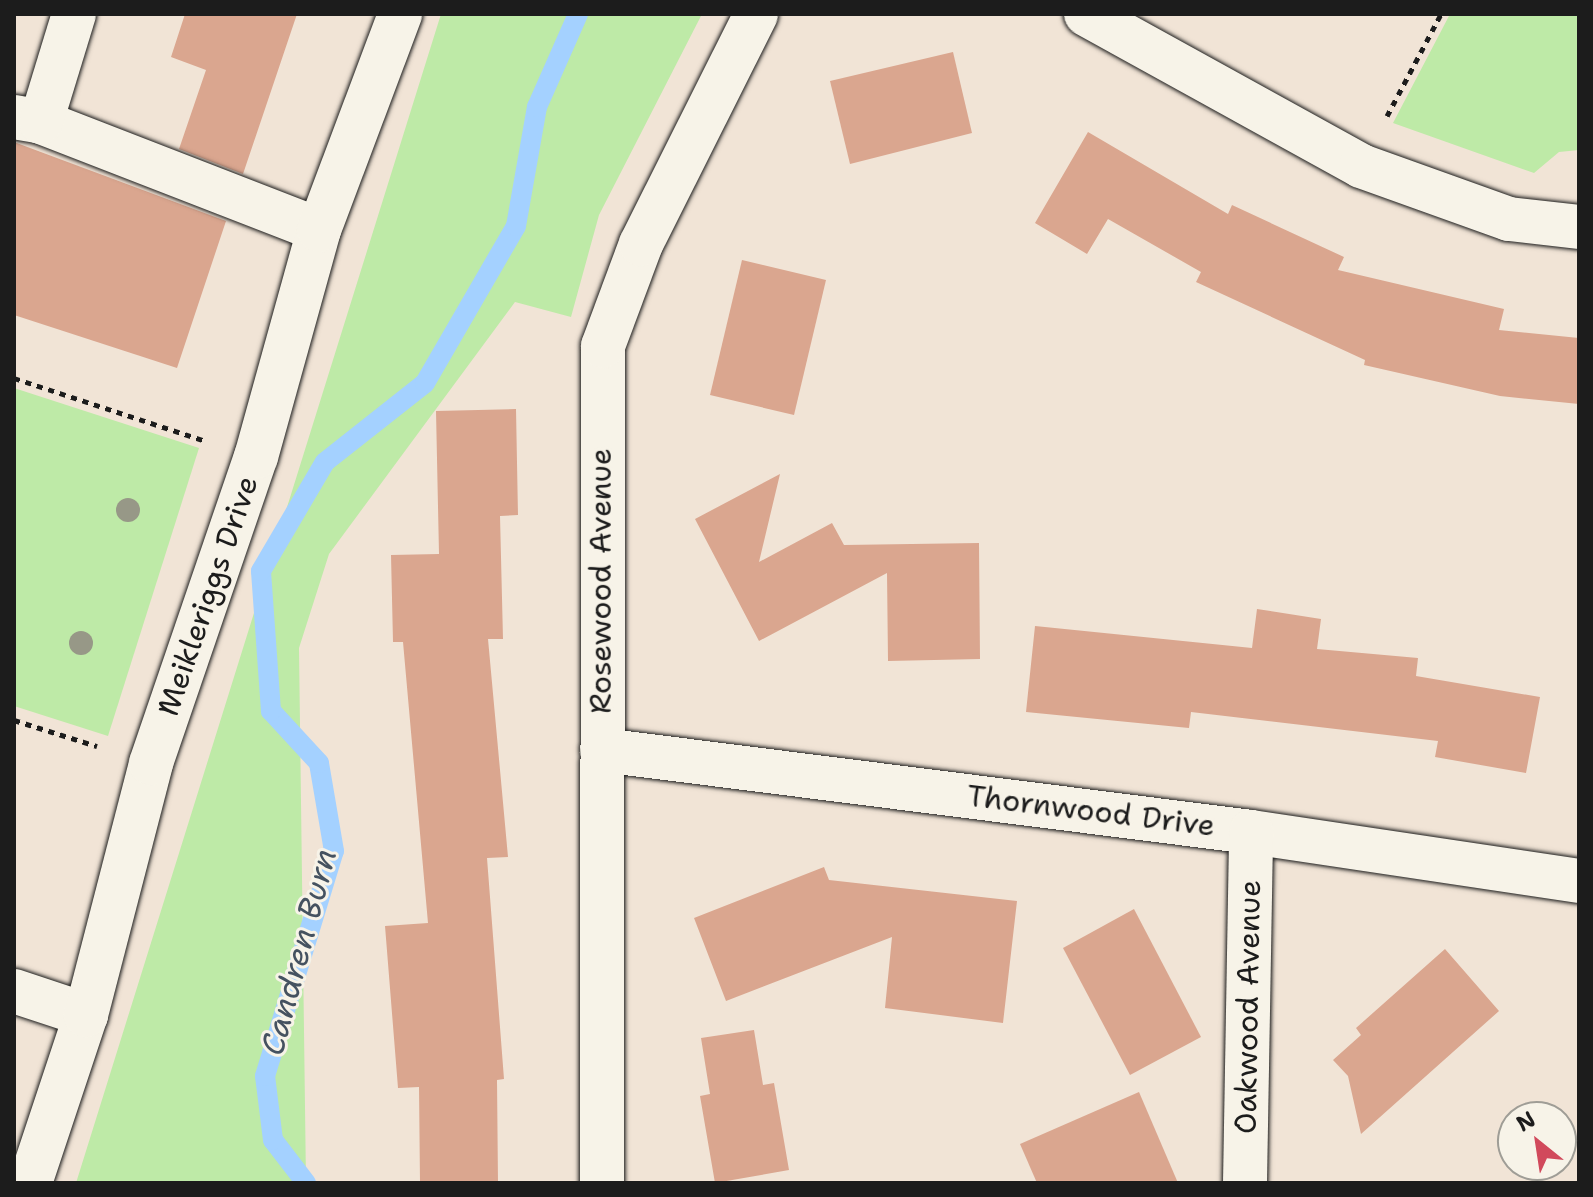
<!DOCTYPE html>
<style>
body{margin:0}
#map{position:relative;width:1593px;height:1197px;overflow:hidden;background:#f1e4d6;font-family:"Shantell Sans",sans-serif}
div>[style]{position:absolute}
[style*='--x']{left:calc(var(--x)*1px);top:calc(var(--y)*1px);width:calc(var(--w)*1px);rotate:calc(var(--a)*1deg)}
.green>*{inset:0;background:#beeaa7}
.stream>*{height:20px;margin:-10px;padding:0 10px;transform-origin:10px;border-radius:10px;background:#a4d1ff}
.building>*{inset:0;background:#daa68f}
.path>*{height:5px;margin-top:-2.5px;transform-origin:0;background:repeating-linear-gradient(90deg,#1c1c1c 0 6px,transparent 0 12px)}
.roads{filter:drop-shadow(0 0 2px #1c1c1c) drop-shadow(0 0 2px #1c1c1c)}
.minor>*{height:44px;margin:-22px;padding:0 22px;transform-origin:22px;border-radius:22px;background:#f7f3e8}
.trees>*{width:24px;height:24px;margin:-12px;border-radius:50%;background:#979887}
span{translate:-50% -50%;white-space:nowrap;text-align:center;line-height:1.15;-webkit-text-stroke:6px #f7f3e8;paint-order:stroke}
.street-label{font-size:30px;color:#1c1c1c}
.water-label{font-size:32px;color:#455260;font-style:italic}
.frame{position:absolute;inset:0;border:16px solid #1c1c1c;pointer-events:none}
.north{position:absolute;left:1497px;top:1101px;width:80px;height:80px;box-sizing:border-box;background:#f7f3e8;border:2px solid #9f9d96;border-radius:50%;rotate:330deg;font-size:22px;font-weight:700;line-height:32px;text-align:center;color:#1c1c1c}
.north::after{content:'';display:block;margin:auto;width:28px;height:36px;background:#d1495b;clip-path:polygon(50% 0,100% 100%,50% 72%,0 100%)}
</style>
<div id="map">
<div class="green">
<div style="clip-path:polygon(441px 14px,702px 14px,599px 215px,571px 317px,515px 302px,329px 554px,299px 648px,306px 1183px,76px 1183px)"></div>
<div style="clip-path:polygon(1450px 14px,1579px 14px,1579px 150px,1559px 152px,1534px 173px,1393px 123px)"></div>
<div style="clip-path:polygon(14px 388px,199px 448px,108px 736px,14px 706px)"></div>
</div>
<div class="stream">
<div style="--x:306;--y:1183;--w:54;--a:-127.5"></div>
<div style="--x:273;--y:1140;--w:64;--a:-97.1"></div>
<div style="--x:265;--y:1076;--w:235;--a:-73"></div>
<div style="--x:334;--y:851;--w:89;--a:-99.7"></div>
<div style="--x:319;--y:763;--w:71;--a:-132.7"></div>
<div style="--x:271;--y:711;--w:140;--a:-94.1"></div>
<div style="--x:261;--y:571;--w:126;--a:-59.6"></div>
<div style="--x:325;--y:462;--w:127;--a:-38.3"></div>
<div style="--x:425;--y:383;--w:181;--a:-59.9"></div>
<div style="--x:516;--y:226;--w:121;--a:-80"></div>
<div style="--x:537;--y:107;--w:102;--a:-66.2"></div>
</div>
<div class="building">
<div style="clip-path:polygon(185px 14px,297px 14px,243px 174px,179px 149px,206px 70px,171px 57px)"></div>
<div style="clip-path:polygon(953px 52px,972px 133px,850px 164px,830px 81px)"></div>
<div style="clip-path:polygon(1088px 132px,1228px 214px,1232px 205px,1344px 257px,1338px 270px,1504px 309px,1499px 330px,1579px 338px,1579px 404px,1500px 396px,1364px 365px,1365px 360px,1196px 282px,1201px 272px,1108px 219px,1087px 254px,1035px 223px)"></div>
<div style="clip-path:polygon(14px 142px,226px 221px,177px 368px,14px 315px)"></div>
<div style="clip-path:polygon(742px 260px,826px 280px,794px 415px,710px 395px)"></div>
<div style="clip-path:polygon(516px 409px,518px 515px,500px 516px,503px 639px,488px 639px,508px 857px,487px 858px,504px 1079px,497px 1080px,498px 1183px,420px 1183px,419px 1087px,398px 1088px,385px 926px,428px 923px,403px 642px,393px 642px,391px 555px,439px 554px,436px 411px)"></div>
<div style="clip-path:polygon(780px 474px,759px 562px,832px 523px,844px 545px,979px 543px,980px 659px,888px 661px,887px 573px,759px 641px,695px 519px)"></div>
<div style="clip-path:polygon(1257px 609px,1321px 619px,1317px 649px,1418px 658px,1416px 676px,1540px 697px,1526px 773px,1435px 757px,1438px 741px,1191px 712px,1189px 728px,1026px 712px,1035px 626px,1252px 648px)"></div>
<div style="clip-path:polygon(824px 867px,829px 880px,1017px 901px,1003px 1023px,885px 1008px,892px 937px,726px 1001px,694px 918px)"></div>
<div style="clip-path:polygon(1134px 909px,1201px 1037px,1130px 1075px,1063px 948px)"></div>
<div style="clip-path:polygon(1445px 949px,1499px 1011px,1361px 1134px,1348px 1076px,1333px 1060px,1361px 1035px,1356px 1028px)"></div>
<div style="clip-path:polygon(754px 1030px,763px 1085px,774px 1083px,789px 1170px,715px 1183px,700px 1096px,710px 1094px,701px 1038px)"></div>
<div style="clip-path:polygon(1139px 1092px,1178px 1183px,1037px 1183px,1020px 1144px)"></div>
</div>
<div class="path">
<div style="--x:1387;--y:116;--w:115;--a:-62.1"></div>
<div style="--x:14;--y:378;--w:199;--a:18.2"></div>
<div style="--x:14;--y:720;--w:87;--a:17.4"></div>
</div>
<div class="roads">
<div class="minor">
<div style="--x:1086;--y:14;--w:314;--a:28.9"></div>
<div style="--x:1361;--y:166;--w:157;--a:19.7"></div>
<div style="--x:1509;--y:219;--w:70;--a:6.5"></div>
<div style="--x:14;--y:117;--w:27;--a:10"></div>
<div style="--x:41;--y:122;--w:298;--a:21.2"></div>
<div style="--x:41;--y:122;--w:113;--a:-73"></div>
<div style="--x:602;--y:750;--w:654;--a:7.2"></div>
<div style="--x:1251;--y:832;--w:332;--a:8.5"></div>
<div style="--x:14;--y:991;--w:76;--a:18.4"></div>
<div style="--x:30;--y:1183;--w:177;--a:-71.6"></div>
<div style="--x:86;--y:1015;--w:260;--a:-75.5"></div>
<div style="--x:151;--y:763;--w:324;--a:-71.1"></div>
<div style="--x:256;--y:457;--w:236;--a:-74.5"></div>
<div style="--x:319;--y:230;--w:231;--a:-69.4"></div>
<div style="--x:602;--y:1183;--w:837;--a:-89.93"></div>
<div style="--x:603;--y:346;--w:109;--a:-69.6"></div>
<div style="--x:641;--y:244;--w:257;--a:-63.4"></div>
<div style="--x:1245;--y:1183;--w:351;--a:-89"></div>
</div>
</div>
<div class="trees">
<div style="left:128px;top:510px"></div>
<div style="left:81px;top:643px"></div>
</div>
<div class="street-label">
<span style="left:601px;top:581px;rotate:-90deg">Rosewood Avenue</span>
<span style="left:208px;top:596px;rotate:-71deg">Meikleriggs Drive</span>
<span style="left:1091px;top:811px;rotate:7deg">Thornwood Drive</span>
<span style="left:1248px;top:1007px;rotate:-89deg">Oakwood Avenue</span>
</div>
<div class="water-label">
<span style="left:299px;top:952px;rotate:-75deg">Candren Burn</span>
</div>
<div class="frame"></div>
<div class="north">N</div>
</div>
